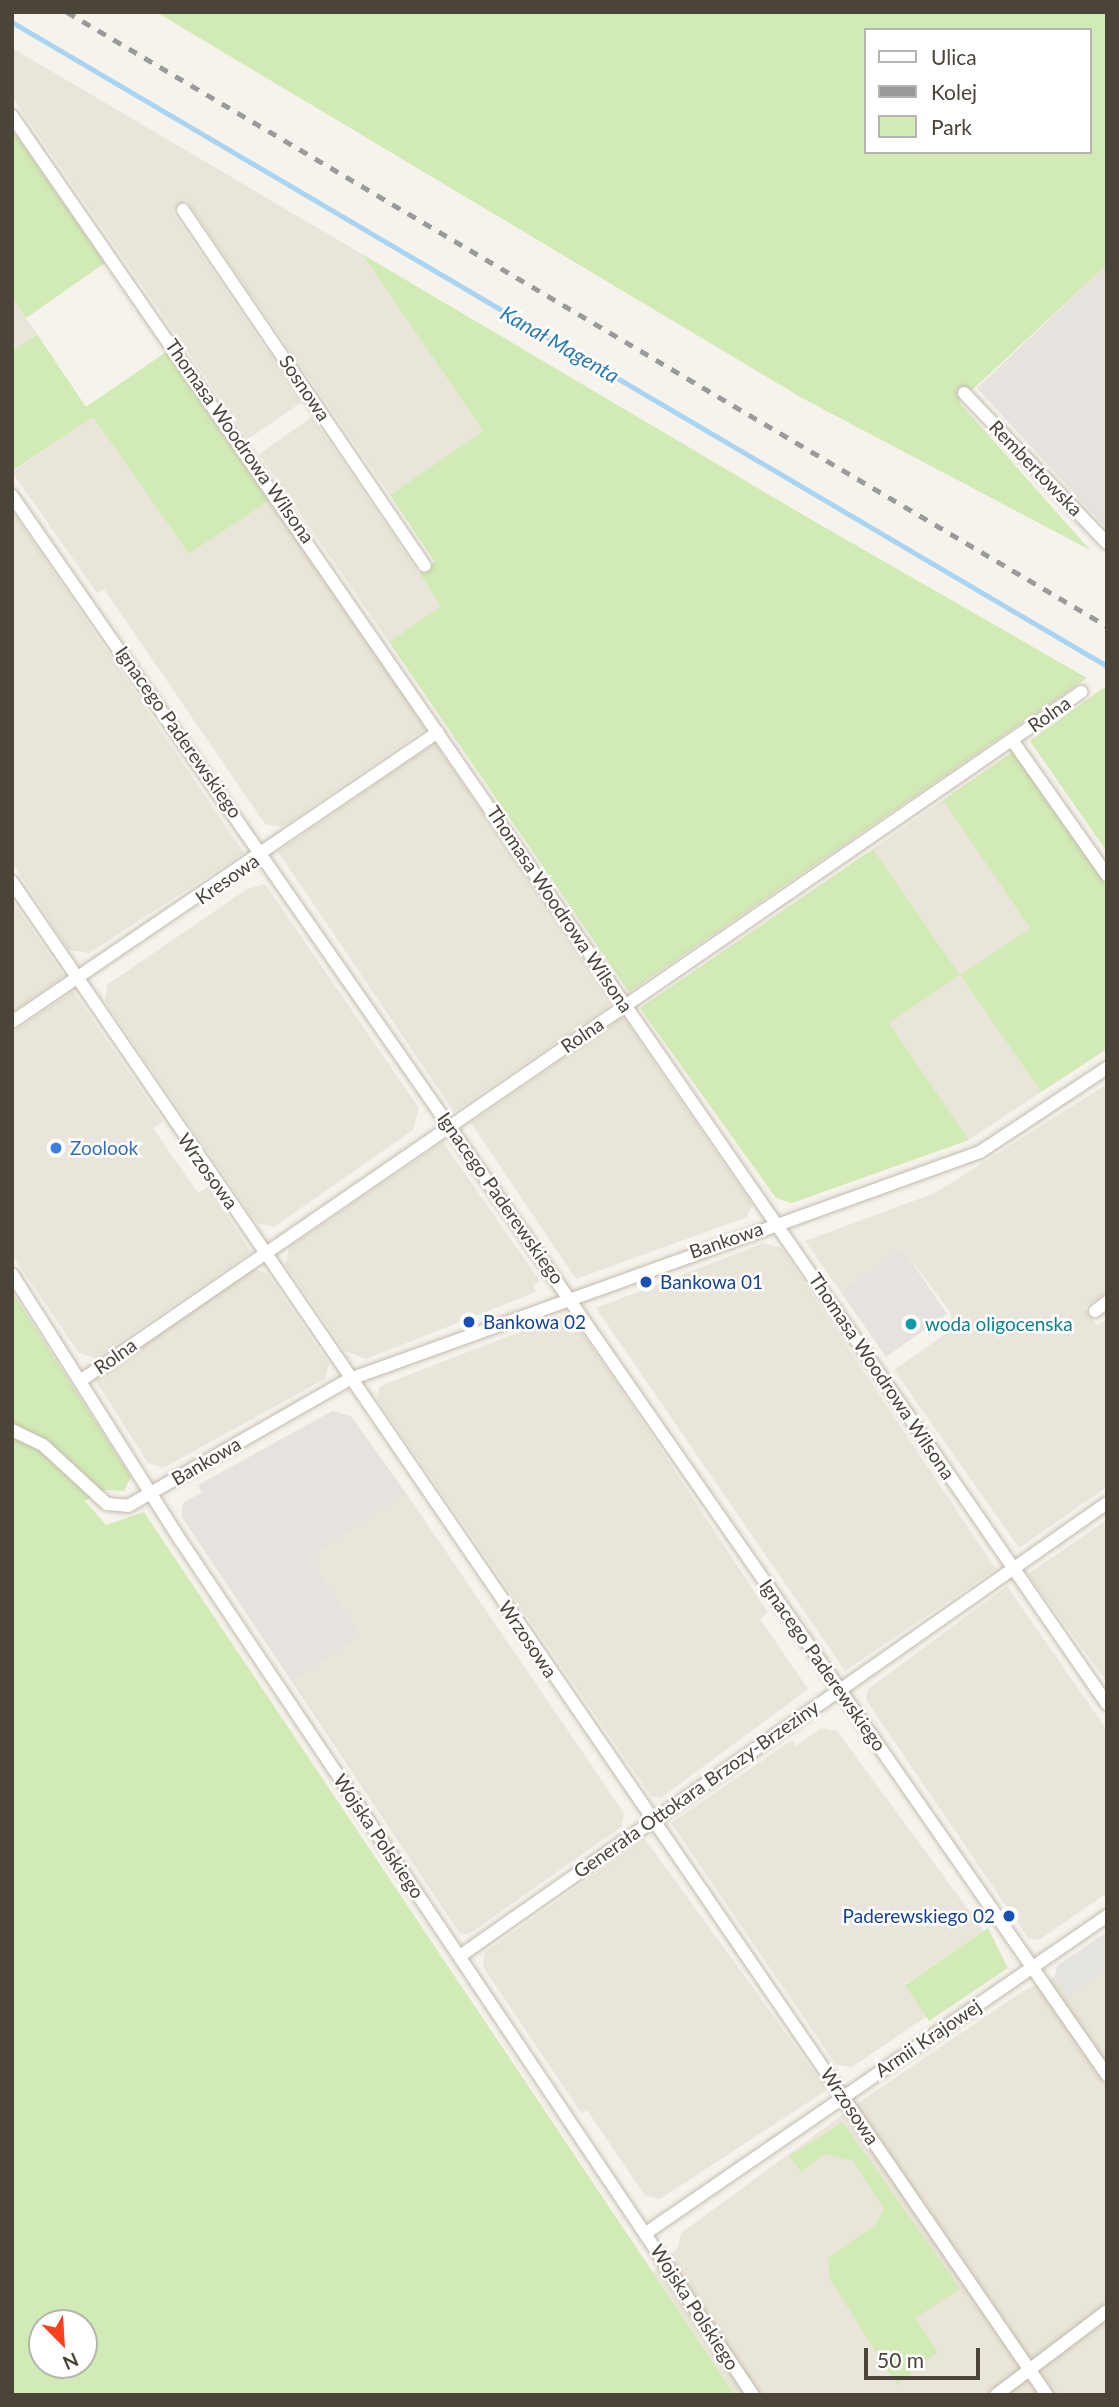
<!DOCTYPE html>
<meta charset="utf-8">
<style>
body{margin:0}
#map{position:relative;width:1119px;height:2407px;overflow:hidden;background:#f6f3ec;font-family:Lato,sans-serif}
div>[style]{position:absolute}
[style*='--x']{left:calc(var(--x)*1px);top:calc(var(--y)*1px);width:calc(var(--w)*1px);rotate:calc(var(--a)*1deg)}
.residential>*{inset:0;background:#eae5da}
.industrial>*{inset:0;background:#e6e2dd}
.green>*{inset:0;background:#d2eab5}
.parking>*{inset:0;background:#e5e3e0}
.stream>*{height:4.5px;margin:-2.25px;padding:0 2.25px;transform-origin:2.25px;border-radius:2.25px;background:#a9d4f2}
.roads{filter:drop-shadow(0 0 2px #c2bbae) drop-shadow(0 0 2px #c2bbae)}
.minor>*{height:12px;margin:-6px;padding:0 6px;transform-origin:6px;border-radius:6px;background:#fff}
.rail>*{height:4.5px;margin-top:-2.25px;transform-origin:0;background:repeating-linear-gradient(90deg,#9a9a9a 0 9px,transparent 0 18px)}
.dots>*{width:19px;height:19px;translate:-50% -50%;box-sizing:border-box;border:4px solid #fff;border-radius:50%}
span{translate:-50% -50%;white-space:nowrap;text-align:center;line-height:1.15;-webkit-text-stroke:5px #fff;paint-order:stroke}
.street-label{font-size:19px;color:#4b4439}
.shop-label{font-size:19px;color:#366cbe}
.left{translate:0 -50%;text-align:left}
.transit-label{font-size:19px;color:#164399}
.right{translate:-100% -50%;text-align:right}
.culture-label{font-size:19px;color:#0d838f}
.water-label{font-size:21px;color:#2e7ab2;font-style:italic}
.frame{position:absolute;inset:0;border:14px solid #4b4439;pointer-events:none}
.legend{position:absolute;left:864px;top:28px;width:228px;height:126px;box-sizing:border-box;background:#fff;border:2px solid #b7b4b0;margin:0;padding:9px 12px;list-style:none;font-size:21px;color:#4b4439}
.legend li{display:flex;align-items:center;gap:14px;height:35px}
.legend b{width:35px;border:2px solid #b7b4b0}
.north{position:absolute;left:28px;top:2309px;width:70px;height:70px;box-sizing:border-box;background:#fff;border:2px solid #b7b4b0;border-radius:50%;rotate:156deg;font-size:19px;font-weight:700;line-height:28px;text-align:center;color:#4b4439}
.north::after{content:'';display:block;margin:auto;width:24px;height:32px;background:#fc3f1d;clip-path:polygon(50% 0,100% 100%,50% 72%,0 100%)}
.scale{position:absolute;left:864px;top:2348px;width:116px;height:32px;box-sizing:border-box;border:4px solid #4b4439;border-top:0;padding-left:9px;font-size:21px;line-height:24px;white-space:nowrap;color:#4b4439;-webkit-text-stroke:5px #fff;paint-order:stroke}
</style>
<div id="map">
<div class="residential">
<div style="clip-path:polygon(12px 48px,362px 254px,483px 431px,390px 495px,187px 201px,172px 212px,302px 402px,248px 439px,12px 97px)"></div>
<div style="clip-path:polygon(12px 298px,37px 334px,12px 351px)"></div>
<div style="clip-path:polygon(93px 417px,189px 554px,269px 501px,426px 728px,282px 827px,265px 824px,104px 589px,97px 593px,12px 472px)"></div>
<div style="clip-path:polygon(312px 417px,441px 606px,389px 642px,259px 454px)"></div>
<div style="clip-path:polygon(12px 511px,244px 853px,89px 953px,69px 950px,12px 862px)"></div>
<div style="clip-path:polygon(435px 743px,613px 1003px,454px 1112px,278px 852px)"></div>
<div style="clip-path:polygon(943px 800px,1031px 927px,960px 975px,1041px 1092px,969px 1140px,888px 1022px,960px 975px,873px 849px)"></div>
<div style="clip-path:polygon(265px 884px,419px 1108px,413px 1130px,274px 1227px,257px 1223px,105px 1001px,107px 985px,247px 889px)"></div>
<div style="clip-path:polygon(12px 901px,64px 976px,12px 1012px)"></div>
<div style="clip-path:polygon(73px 991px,163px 1122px,153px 1128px,198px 1193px,208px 1187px,251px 1252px,96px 1358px,79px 1353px,12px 1255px,12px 1033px)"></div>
<div style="clip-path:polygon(623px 1017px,752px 1205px,747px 1217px,576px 1279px,471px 1123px)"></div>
<div style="clip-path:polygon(1107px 1084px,1107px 1292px,1085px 1307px,1097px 1325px,1107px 1319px,1107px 1487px,1019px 1548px,894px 1370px,951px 1330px,951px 1313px,902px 1248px,840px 1291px,805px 1241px,935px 1193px)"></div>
<div style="clip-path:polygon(443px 1142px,540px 1281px,533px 1286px,536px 1292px,366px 1359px,345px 1351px,286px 1265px,289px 1247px)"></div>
<div style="clip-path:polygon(764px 1243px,781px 1248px,996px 1569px,845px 1671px,596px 1308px)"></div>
<div style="clip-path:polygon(250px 1270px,266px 1272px,329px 1364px,325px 1379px,163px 1468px,148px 1463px,94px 1378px)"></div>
<div style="clip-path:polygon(558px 1317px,575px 1323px,614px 1379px,768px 1612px,760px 1619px,808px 1689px,661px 1798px,651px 1796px,377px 1399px,380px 1386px)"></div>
<div style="clip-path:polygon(406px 1493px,624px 1813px,621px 1827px,469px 1934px,460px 1934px,292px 1682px,362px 1635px,310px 1558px)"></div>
<div style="clip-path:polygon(1107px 1520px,1107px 1682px,1028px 1574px)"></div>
<div style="clip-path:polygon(1007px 1586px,1107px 1730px,1107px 1893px,1039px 1940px,1028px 1938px,866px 1700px,868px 1689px)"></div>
<div style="clip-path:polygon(821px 1728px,837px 1731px,984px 1931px,905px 1984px,927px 2016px,852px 2067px,836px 2065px,671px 1823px,792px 1740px,796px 1746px)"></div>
<div style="clip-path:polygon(645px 1839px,827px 2090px,660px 2199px,645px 2196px,587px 2110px,582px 2114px,483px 1967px,485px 1952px)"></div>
<div style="clip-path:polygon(1107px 1932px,1107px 2395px,735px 2395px,653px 2272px,678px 2248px,681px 2233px,864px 2099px,1023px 1991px,1055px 1977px,1057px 1966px)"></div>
</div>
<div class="industrial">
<div style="clip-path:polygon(1107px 265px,1107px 529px,977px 388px)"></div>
<div style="clip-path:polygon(902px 1248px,947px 1314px,886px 1357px,840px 1291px)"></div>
<div style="clip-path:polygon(332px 1411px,351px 1416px,406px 1493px,310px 1558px,362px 1635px,292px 1682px,181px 1516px,183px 1503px,202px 1492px,198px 1485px)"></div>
</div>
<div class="green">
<div style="clip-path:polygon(evenodd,156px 12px,1107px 12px,1107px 265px,959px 402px,1090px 550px,802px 398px,156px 12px,865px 30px,1089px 30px,1089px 152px,865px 152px,865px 30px)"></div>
<div style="clip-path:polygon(12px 129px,105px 263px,26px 318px,12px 298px)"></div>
<div style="clip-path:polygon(362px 254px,805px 516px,1087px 678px,629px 992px,389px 642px,441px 606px,419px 573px,435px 562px,390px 495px,483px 431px)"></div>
<div style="clip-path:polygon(37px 334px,86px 407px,166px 352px,269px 501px,189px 554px,93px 417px,12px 471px,12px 351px)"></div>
<div style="clip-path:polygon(1103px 688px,1107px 690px,1107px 852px,1030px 741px)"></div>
<div style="clip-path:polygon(1014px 751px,1107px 886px,1107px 1049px,1041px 1092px,960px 975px,889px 1023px,969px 1140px,792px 1203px,776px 1198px,640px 1008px,873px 849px,960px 975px,1030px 928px,943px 800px)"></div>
<div style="clip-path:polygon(evenodd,12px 1292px,131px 1477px,124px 1491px,105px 1490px,85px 1501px,106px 1525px,144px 1512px,735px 2395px,12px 2395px,12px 1292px,42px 2323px,84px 2323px,84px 2365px,42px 2365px,42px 2323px)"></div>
<div style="clip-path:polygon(988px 1928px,1008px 1968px,929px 2021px,905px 1985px)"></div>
<div style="clip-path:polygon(843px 2122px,960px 2289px,915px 2318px,938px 2352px,897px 2385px,829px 2278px,828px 2258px,875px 2225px,884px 2209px,853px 2161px,825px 2154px,801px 2172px,789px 2156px)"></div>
</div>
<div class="parking">
<div style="clip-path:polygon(1107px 1932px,1107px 1969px,1068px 1996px,1055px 1977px,1057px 1966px)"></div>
</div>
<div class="stream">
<div style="--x:12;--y:22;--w:1270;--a:30.46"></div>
</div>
<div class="roads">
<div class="minor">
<div style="--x:12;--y:116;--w:1929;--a:55.41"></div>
<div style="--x:183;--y:210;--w:430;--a:55.8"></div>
<div style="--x:964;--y:393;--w:207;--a:46.4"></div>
<div style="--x:12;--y:496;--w:1922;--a:55.26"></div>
<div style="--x:1012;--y:740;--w:165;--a:54.9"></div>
<div style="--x:12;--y:882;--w:1833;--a:55.63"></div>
<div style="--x:12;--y:1022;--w:515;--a:-34.25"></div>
<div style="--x:12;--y:1274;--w:316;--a:57.7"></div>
<div style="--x:181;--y:1541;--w:1028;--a:56.19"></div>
<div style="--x:1095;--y:1311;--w:15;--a:-37"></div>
<div style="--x:83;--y:1379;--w:1212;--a:-34.54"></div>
<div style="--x:12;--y:1430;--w:34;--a:26"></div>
<div style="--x:43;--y:1445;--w:87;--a:42.7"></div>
<div style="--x:107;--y:1504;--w:21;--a:5"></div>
<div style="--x:128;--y:1506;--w:256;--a:-29.8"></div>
<div style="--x:350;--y:1379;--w:670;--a:-19.81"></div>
<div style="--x:980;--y:1152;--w:152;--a:-33.5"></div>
<div style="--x:460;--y:1956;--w:790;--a:-35"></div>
<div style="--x:646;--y:2233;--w:559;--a:-34.51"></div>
<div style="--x:996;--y:2395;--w:139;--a:-37.1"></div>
</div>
</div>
<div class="rail">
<div style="--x:67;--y:12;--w:1208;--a:30.56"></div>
</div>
<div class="dots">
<div style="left:56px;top:1148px;background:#3f7fe0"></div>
<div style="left:646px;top:1282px;background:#1a4fb4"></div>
<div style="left:469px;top:1322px;background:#1a4fb4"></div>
<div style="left:911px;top:1324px;background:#0f9aa8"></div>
<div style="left:1009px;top:1916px;background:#1a4fb4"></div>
</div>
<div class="street-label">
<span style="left:305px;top:388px;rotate:56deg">Sosnowa</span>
<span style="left:240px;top:441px;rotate:55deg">Thomasa Woodrowa Wilsona</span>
<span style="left:1036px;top:468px;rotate:46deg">Rembertowska</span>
<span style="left:1049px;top:714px;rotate:-35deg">Rolna</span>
<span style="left:179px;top:732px;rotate:55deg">Ignacego Paderewskiego</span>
<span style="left:227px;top:879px;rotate:-35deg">Kresowa</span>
<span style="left:560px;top:909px;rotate:56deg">Thomasa Woodrowa Wilsona</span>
<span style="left:582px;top:1035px;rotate:-34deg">Rolna</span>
<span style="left:208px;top:1171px;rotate:54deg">Wrzosowa</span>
<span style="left:501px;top:1198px;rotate:55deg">Ignacego Paderewskiego</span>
<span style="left:726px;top:1240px;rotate:-19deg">Bankowa</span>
<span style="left:115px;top:1356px;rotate:-35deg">Rolna</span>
<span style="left:882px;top:1376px;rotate:56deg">Thomasa Woodrowa Wilsona</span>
<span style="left:206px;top:1461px;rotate:-30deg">Bankowa</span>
<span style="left:528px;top:1639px;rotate:56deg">Wrzosowa</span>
<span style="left:823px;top:1665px;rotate:55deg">Ignacego Paderewskiego</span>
<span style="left:696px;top:1789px;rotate:-35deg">Generała Ottokara Brzozy-Brzeziny</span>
<span style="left:379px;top:1836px;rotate:56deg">Wojska Polskiego</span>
<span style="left:928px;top:2038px;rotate:-34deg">Armii Krajowej</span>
<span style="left:850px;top:2106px;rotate:56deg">Wrzosowa</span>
<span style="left:695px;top:2307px;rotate:57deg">Wojska Polskiego</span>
</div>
<div class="shop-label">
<span class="left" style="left:70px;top:1148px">Zoolook</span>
</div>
<div class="transit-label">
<span class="left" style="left:660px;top:1282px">Bankowa 01</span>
<span class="left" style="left:483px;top:1322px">Bankowa 02</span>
<span class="right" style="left:995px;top:1916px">Paderewskiego 02</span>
</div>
<div class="culture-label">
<span class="left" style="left:925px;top:1324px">woda oligocenska</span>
</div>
<div class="water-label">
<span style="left:560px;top:344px;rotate:30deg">Kanał Magenta</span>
</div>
<div class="frame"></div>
<ul class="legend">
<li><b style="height:9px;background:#fff"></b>Ulica</li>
<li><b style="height:9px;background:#9a9a9a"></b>Kolej</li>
<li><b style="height:19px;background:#d2eab5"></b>Park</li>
</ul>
<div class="north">N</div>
<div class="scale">50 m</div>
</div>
